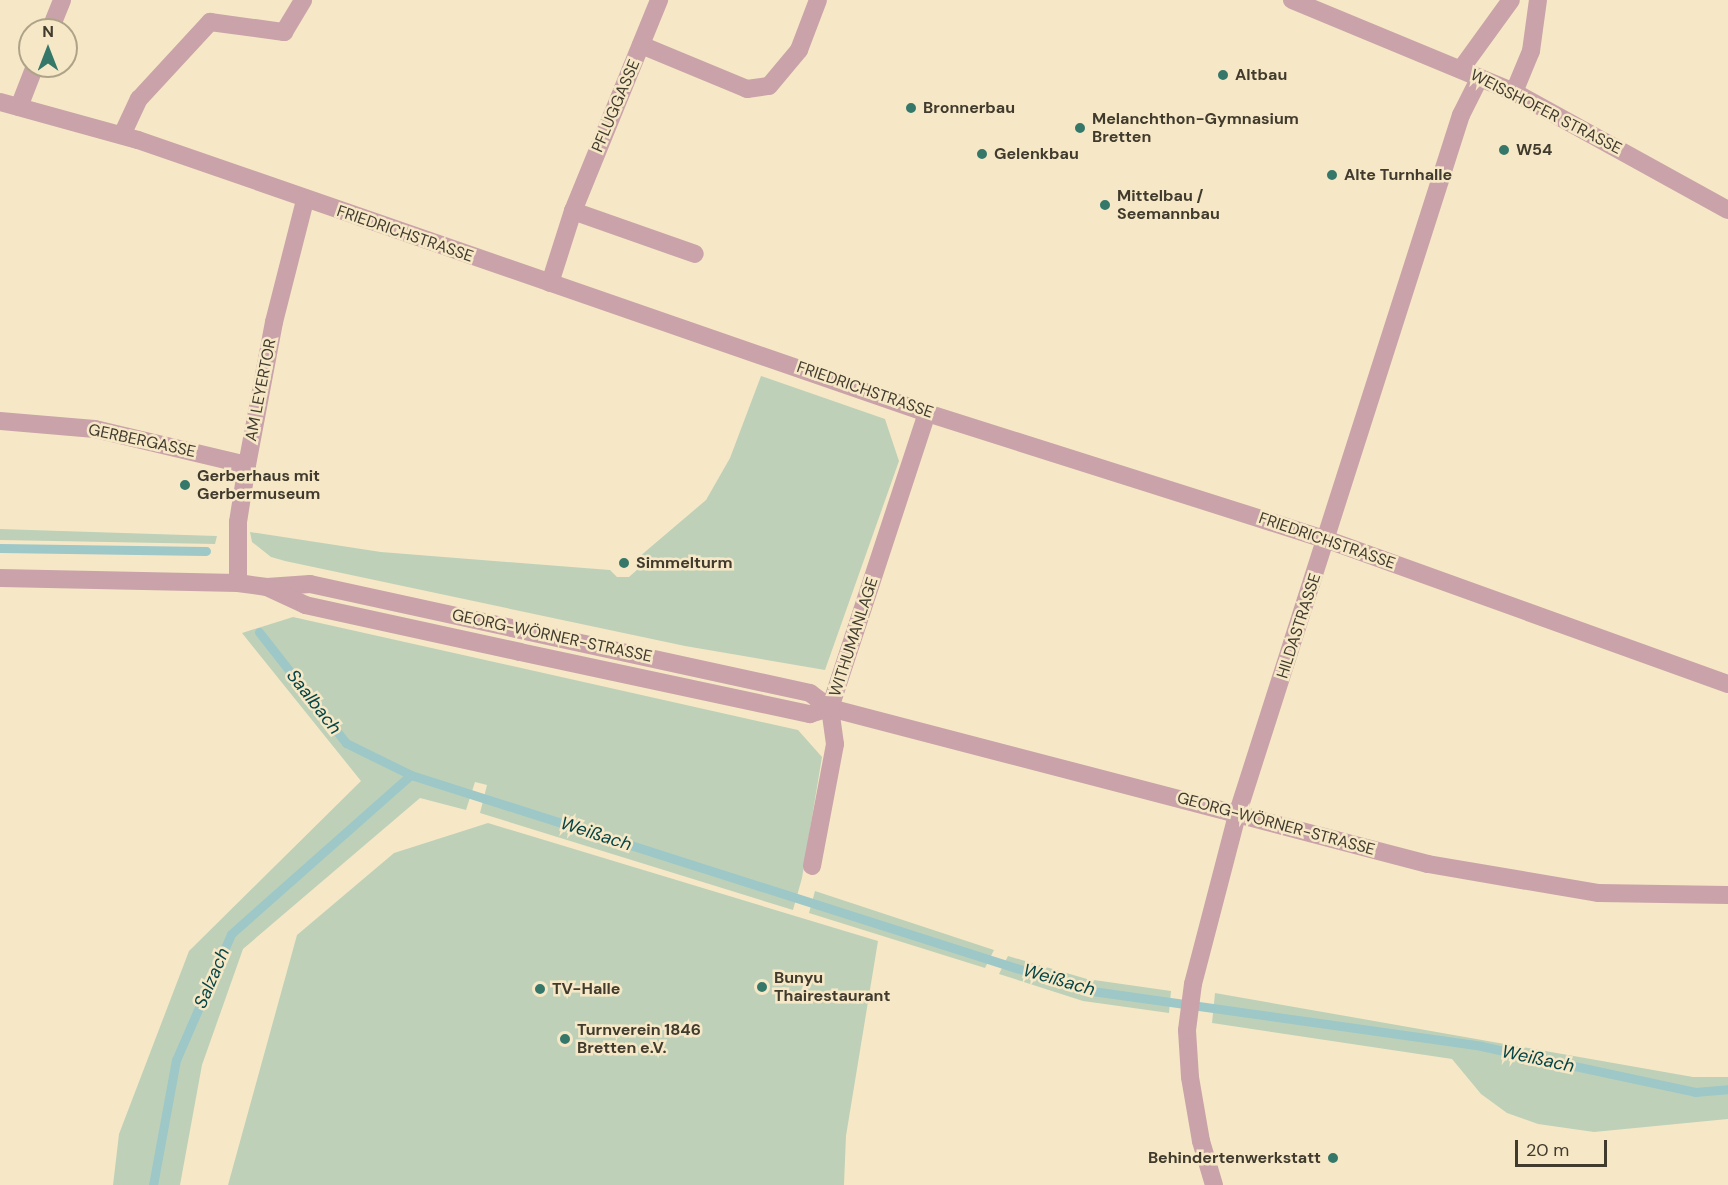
<!DOCTYPE html>
<meta charset="utf-8">
<style>
body{margin:0}
#map{position:relative;width:1728px;height:1185px;overflow:hidden;background:#f6e8c6;font-family:"DM Sans",sans-serif}
div>[style]{position:absolute}
[style*='--x']{left:calc(var(--x)*1px);top:calc(var(--y)*1px);width:calc(var(--w)*1px);rotate:calc(var(--a)*1deg)}
.green>*{inset:0;background:#bed1b8}
.stream>*{height:9px;margin:-4.5px;padding:0 4.5px;transform-origin:4.5px;border-radius:4.5px;background:#9ec7c8}
.minor>*{height:18px;margin:-9px;padding:0 9px;transform-origin:9px;border-radius:9px;background:#c9a3a9}
.dots>*{width:16px;height:16px;translate:-50% -50%;box-sizing:border-box;border:3px solid #f6e8c6;border-radius:50%}
span{translate:-50% -50%;white-space:nowrap;text-align:center;line-height:1.15;-webkit-text-stroke:5px #f6e8c6;paint-order:stroke}
.poi-label{font-size:16px;color:#413b2e;font-weight:700}
.left{translate:0 -50%;text-align:left}
.right{translate:-100% -50%;text-align:right}
.street-label{font-size:16px;color:#413b2e}
.water-label{font-size:18px;color:#044547;font-style:italic}
.north{position:absolute;left:18px;top:18px;width:60px;height:60px;box-sizing:border-box;background:#f6e8c6;border:2px solid #aea389;border-radius:50%;rotate:0deg;font-size:16px;font-weight:700;line-height:24px;text-align:center;color:#413b2e}
.north::after{content:'';display:block;margin:auto;width:21px;height:27px;background:#35786a;clip-path:polygon(50% 0,100% 100%,50% 72%,0 100%)}
.scale{position:absolute;left:1515px;top:1140px;width:92px;height:27px;box-sizing:border-box;border:3px solid #413b2e;border-top:0;padding-left:8px;font-size:18px;line-height:21px;white-space:nowrap;color:#413b2e;-webkit-text-stroke:4px #f6e8c6;paint-order:stroke}
</style>
<div id="map">
<div class="green">
<div style="clip-path:polygon(761px 376px,885px 419px,899px 461px,825px 670px,685px 646px,285px 561px,271px 557px,252px 542px,250px 532px,381px 552px,610px 570px,617px 577px,629px 577px,638px 569px,639px 557px,706px 500px,730px 458px)"></div>
<div style="clip-path:polygon(0 529px,217px 536px,215px 544px,0 540px)"></div>
<div style="clip-path:polygon(293px 617px,798px 730px,822px 757px,802px 878px,793px 910px,480px 813px,487px 785px,475px 782px,466px 810px,420px 798px,243px 949px,202px 1065px,180px 1185px,113px 1185px,119px 1134px,189px 951px,361px 781px,242px 633px)"></div>
<div style="clip-path:polygon(488px 823px,878px 941px,846px 1136px,844px 1185px,228px 1185px,297px 935px,394px 853px)"></div>
<div style="clip-path:polygon(815px 891px,994px 950px,985px 968px,809px 913px)"></div>
<div style="clip-path:polygon(1008px 956px,1087px 979px,1171px 991px,1169px 1013px,1083px 1001px,999px 974px)"></div>
<div style="clip-path:polygon(1215px 993px,1693px 1077px,1728px 1077px,1728px 1119px,1594px 1132px,1538px 1124px,1507px 1113px,1481px 1094px,1452px 1059px,1212px 1023px)"></div>
</div>
<div class="stream">
<div style="--x:0;--y:548;--w:206;--a:0.8"></div>
<div style="--x:259;--y:632;--w:141;--a:51.9"></div>
<div style="--x:346;--y:743;--w:72;--a:26.2"></div>
<div style="--x:411;--y:775;--w:707;--a:17.69"></div>
<div style="--x:1085;--y:990;--w:400;--a:8"></div>
<div style="--x:1481;--y:1046;--w:219;--a:12.1"></div>
<div style="--x:1695;--y:1092;--w:33;--a:-5"></div>
<div style="--x:153;--y:1185;--w:127;--a:-79.6"></div>
<div style="--x:176;--y:1060;--w:137;--a:-66.4"></div>
<div style="--x:231;--y:934;--w:240;--a:-41.5"></div>
</div>
<div class="minor">
<div style="--x:1292;--y:0;--w:240;--a:22.5"></div>
<div style="--x:1514;--y:92;--w:244;--a:28.9"></div>
<div style="--x:50;--y:30;--w:32;--a:-68"></div>
<div style="--x:641;--y:45;--w:115;--a:22.5"></div>
<div style="--x:747;--y:89;--w:22;--a:-8"></div>
<div style="--x:769;--y:86;--w:47;--a:-50.2"></div>
<div style="--x:799;--y:50;--w:53;--a:-69.2"></div>
<div style="--x:1461;--y:69;--w:85;--a:-54.1"></div>
<div style="--x:1514;--y:92;--w:44;--a:-67.5"></div>
<div style="--x:1531;--y:51;--w:51;--a:-82.2"></div>
<div style="--x:0;--y:102;--w:143;--a:15.4"></div>
<div style="--x:138;--y:140;--w:835;--a:19.09"></div>
<div style="--x:927;--y:413;--w:421;--a:17.6"></div>
<div style="--x:1328;--y:540;--w:425;--a:19.8"></div>
<div style="--x:19;--y:107;--w:44;--a:-68.7"></div>
<div style="--x:122;--y:135;--w:40;--a:-65"></div>
<div style="--x:139;--y:99;--w:105;--a:-47.3"></div>
<div style="--x:210;--y:22;--w:75;--a:7.7"></div>
<div style="--x:284;--y:32;--w:37;--a:-59"></div>
<div style="--x:573;--y:211;--w:129;--a:19.4"></div>
<div style="--x:550;--y:283;--w:76;--a:-72.3"></div>
<div style="--x:573;--y:211;--w:228;--a:-67.8"></div>
<div style="--x:0;--y:421;--w:95;--a:4.8"></div>
<div style="--x:95;--y:429;--w:156;--a:13.3"></div>
<div style="--x:0;--y:578;--w:238;--a:1.2"></div>
<div style="--x:238;--y:583;--w:29;--a:8"></div>
<div style="--x:267;--y:587;--w:43;--a:-4"></div>
<div style="--x:310;--y:584;--w:512;--a:12.3"></div>
<div style="--x:810;--y:693;--w:25;--a:37"></div>
<div style="--x:830;--y:708;--w:618;--a:14.62"></div>
<div style="--x:1428;--y:864;--w:172;--a:9.7"></div>
<div style="--x:1598;--y:893;--w:130;--a:0.9"></div>
<div style="--x:238;--y:583;--w:61;--a:-90"></div>
<div style="--x:238;--y:522;--w:58;--a:-81"></div>
<div style="--x:247;--y:465;--w:146;--a:-79.3"></div>
<div style="--x:274;--y:322;--w:126;--a:-75.7"></div>
<div style="--x:269;--y:588;--w:40;--a:25"></div>
<div style="--x:305;--y:605;--w:220;--a:12.3"></div>
<div style="--x:520;--y:652;--w:297;--a:12.1"></div>
<div style="--x:810;--y:714;--w:21;--a:-17"></div>
<div style="--x:812;--y:866;--w:124;--a:-79.3"></div>
<div style="--x:835;--y:744;--w:36;--a:-98"></div>
<div style="--x:830;--y:708;--w:311;--a:-71.8"></div>
<div style="--x:1214;--y:1185;--w:46;--a:-106.5"></div>
<div style="--x:1201;--y:1141;--w:65;--a:-99.8"></div>
<div style="--x:1190;--y:1077;--w:47;--a:-93.7"></div>
<div style="--x:1187;--y:1030;--w:46;--a:-82.6"></div>
<div style="--x:1193;--y:984;--w:175;--a:-75.4"></div>
<div style="--x:1237;--y:815;--w:735;--a:-72.26"></div>
<div style="--x:1461;--y:115;--w:42;--a:-63.4"></div>
</div>
<div class="dots">
<div style="left:1223px;top:75px;background:#35786a"></div>
<div style="left:911px;top:108px;background:#35786a"></div>
<div style="left:1080px;top:128px;background:#35786a"></div>
<div style="left:1504px;top:150px;background:#35786a"></div>
<div style="left:982px;top:154px;background:#35786a"></div>
<div style="left:1332px;top:175px;background:#35786a"></div>
<div style="left:1105px;top:205px;background:#35786a"></div>
<div style="left:185px;top:485px;background:#35786a"></div>
<div style="left:624px;top:563px;background:#35786a"></div>
<div style="left:762px;top:987px;background:#35786a"></div>
<div style="left:540px;top:989px;background:#35786a"></div>
<div style="left:565px;top:1039px;background:#35786a"></div>
<div style="left:1333px;top:1158px;background:#35786a"></div>
</div>
<div class="poi-label">
<span class="left" style="left:1235px;top:75px">Altbau</span>
<span class="left" style="left:923px;top:108px">Bronnerbau</span>
<span class="left" style="left:1092px;top:128px">Melanchthon-Gymnasium<br>Bretten</span>
<span class="left" style="left:1516px;top:150px">W54</span>
<span class="left" style="left:994px;top:154px">Gelenkbau</span>
<span class="left" style="left:1344px;top:175px">Alte Turnhalle</span>
<span class="left" style="left:1117px;top:205px">Mittelbau /<br>Seemannbau</span>
<span class="left" style="left:197px;top:485px">Gerberhaus mit<br>Gerbermuseum</span>
<span class="left" style="left:636px;top:563px">Simmelturm</span>
<span class="left" style="left:774px;top:987px">Bunyu<br>Thairestaurant</span>
<span class="left" style="left:552px;top:989px">TV-Halle</span>
<span class="left" style="left:577px;top:1039px">Turnverein 1846<br>Bretten e.V.</span>
<span class="right" style="left:1321px;top:1158px">Behindertenwerkstatt</span>
</div>
<div class="street-label">
<span style="left:616px;top:106px;rotate:-67deg">PFLUGGASSE</span>
<span style="left:1546px;top:112px;rotate:27deg">WEISSHOFER STRASSE</span>
<span style="left:405px;top:234px;rotate:19deg">FRIEDRICHSTRASSE</span>
<span style="left:261px;top:390px;rotate:-79deg">AM LEYERTOR</span>
<span style="left:865px;top:390px;rotate:19deg">FRIEDRICHSTRASSE</span>
<span style="left:142px;top:441px;rotate:12deg">GERBERGASSE</span>
<span style="left:1327px;top:541px;rotate:19deg">FRIEDRICHSTRASSE</span>
<span style="left:1299px;top:626px;rotate:-72deg">HILDASTRASSE</span>
<span style="left:552px;top:636px;rotate:12deg">GEORG-WÖRNER-STRASSE</span>
<span style="left:854px;top:637px;rotate:-72deg">WITHUMANLAGE</span>
<span style="left:1276px;top:824px;rotate:15deg">GEORG-WÖRNER-STRASSE</span>
</div>
<div class="water-label">
<span style="left:314px;top:702px;rotate:52deg">Saalbach</span>
<span style="left:596px;top:834px;rotate:18deg">Weißach</span>
<span style="left:212px;top:978px;rotate:-67deg">Salzach</span>
<span style="left:1059px;top:980px;rotate:16deg">Weißach</span>
<span style="left:1538px;top:1059px;rotate:12deg">Weißach</span>
</div>
<div class="north">N</div>
<div class="scale">20 m</div>
</div>
